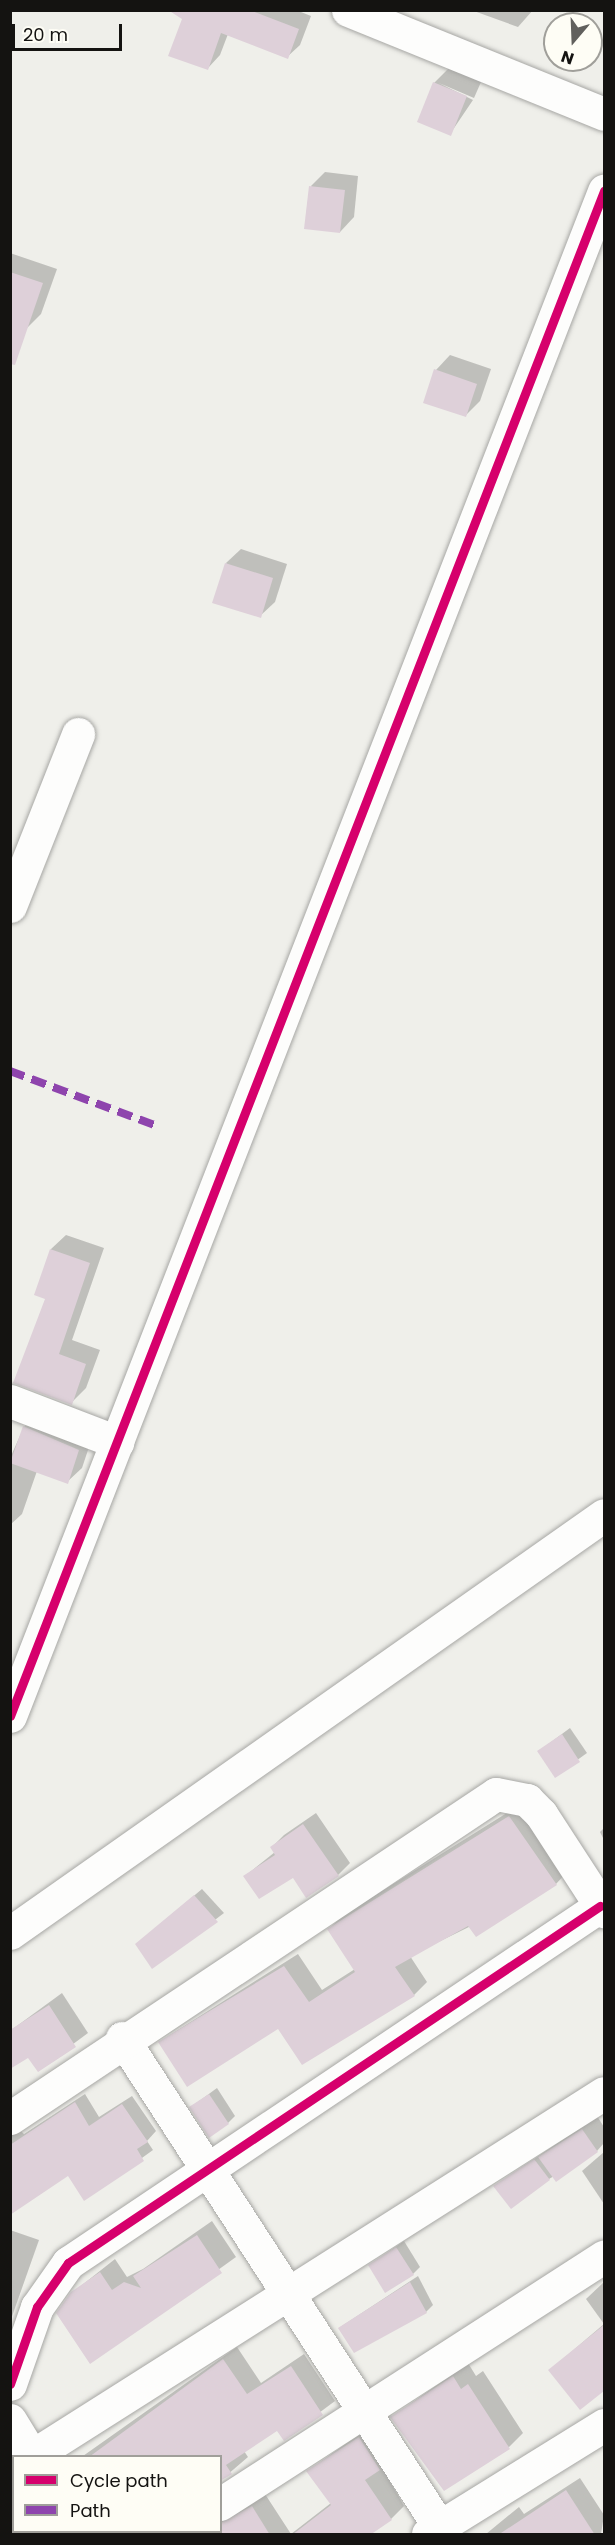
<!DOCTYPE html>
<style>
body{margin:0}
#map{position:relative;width:615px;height:2545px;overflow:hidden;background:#efefea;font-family:Poppins,sans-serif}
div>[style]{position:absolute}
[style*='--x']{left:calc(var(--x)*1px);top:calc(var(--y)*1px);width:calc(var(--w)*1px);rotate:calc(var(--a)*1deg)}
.shadow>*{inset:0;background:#0003}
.building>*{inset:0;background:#ded0d9}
.roads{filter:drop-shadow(0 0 2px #a7a7a4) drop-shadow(0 0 2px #a7a7a4)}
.street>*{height:33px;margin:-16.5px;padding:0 16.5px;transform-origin:16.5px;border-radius:16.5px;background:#fdfdfc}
.quiet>*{height:8px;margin-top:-4px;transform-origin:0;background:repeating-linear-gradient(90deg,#8e44ad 0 15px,transparent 0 23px)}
.cycleway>*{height:9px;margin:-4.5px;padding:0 4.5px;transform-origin:4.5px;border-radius:4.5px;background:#d6006c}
span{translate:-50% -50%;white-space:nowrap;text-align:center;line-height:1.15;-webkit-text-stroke:6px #fefdf5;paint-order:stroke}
.frame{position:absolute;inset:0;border:12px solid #141311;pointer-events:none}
.legend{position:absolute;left:12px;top:2455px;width:210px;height:78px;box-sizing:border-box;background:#fefdf5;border:2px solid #a09f9a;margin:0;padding:8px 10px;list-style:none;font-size:18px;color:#141311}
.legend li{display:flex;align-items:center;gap:12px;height:30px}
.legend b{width:30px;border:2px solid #a09f9a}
.north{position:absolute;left:543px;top:12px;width:60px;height:60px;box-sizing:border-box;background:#fefdf5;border:2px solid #a09f9a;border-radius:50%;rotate:199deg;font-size:16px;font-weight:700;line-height:24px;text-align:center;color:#141311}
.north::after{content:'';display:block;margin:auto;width:21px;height:27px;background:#61605d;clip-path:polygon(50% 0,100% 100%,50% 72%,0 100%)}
.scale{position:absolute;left:12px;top:24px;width:110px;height:27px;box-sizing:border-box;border:3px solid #141311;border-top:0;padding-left:8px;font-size:18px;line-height:21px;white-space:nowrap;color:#141311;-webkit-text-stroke:4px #fefdf5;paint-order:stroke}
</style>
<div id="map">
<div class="shadow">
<div style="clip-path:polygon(186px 10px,296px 10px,311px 16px,300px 45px,287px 57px,228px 34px,220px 55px,208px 68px)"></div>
<div style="clip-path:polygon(471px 10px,533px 10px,518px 27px)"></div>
<div style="clip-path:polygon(449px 68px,481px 82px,474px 98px,439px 83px,473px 100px,450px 134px,434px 83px)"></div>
<div style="clip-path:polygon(325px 172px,358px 176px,354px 217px,340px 232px,311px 186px)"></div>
<div style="clip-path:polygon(10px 253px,57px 269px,41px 314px,27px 328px,10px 323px)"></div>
<div style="clip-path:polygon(450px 355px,491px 369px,480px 401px,466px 415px,436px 370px)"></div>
<div style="clip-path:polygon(241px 549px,287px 564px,275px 602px,260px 616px,226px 563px)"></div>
<div style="clip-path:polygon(66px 1235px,104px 1248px,72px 1340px,100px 1350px,86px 1388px,71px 1403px,15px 1382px,46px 1298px,51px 1249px)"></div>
<div style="clip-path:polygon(38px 1412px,93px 1435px,82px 1468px,67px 1482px,37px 1471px,22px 1514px,10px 1525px,10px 1458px,24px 1427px)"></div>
<div style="clip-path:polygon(570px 1728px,587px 1753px,555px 1776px,539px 1751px)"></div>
<div style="clip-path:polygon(523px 1803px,569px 1870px,556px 1884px,410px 1956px,427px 1982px,414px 1995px,278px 2027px,159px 2042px,298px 1954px,322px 1990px,355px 1969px,329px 1929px,342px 1916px)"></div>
<div style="clip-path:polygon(316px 1813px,350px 1863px,338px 1875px,307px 1896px,294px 1876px,245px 1876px,275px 1852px,272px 1847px,284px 1835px)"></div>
<div style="clip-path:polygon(604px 1828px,604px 1840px,600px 1832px)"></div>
<div style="clip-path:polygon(202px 1889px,224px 1913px,153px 1967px,145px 1937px)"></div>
<div style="clip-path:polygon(62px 1993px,88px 2033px,38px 2070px,10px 2031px)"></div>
<div style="clip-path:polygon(217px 2088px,235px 2116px,228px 2123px,191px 2107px)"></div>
<div style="clip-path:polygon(85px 2094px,99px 2117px,132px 2096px,156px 2131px,147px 2141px,153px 2150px,85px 2199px,69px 2174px,10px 2213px,10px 2121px,24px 2134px)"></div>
<div style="clip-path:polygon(597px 2116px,604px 2127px,604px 2143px,597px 2151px,549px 2179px,495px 2186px)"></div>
<div style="clip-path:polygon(604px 2152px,604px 2204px,582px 2171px)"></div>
<div style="clip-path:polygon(212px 2221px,236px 2257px,90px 2362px,72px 2293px,115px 2259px,127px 2277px,143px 2269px)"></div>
<div style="clip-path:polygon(10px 2230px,39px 2240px,10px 2322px)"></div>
<div style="clip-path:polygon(404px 2241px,420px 2267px,413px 2274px,370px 2265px)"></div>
<div style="clip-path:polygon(418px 2276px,433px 2305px,426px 2312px,339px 2328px)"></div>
<div style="clip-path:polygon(604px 2282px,604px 2324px,586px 2299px)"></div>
<div style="clip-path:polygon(604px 2324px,604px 2389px,581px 2408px,550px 2370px)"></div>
<div style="clip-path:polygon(237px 2347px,261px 2383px,304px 2354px,335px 2401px,284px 2439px,278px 2429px,244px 2451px,248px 2457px,220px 2481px,220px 2456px,83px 2456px)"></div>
<div style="clip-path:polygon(468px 2363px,476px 2376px,483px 2371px,523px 2433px,509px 2447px,392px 2417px)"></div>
<div style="clip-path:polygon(362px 2432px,404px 2506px,391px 2519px,367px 2534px,212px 2534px,220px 2532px,220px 2503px,265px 2494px,291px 2534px,331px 2503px,308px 2471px)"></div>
<div style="clip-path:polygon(580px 2478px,604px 2515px,601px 2534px,486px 2534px,519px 2507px,524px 2514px)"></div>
<div style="clip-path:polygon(14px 2480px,14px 2532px,115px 2532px,10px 2534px)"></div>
</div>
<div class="building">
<div style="clip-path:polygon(168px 10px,252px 11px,299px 29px,288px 59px,221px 33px,208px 70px,168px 56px,182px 19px)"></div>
<div style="clip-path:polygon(433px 82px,467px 96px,451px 136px,417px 122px)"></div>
<div style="clip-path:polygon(309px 186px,345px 190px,340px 233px,304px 229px)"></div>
<div style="clip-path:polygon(10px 272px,43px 283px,15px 365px,10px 364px)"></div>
<div style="clip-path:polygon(434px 369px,477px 384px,466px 417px,423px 403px)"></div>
<div style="clip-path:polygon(225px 563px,273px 578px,261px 618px,212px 603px)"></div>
<div style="clip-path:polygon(50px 1249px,90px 1263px,59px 1354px,86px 1364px,72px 1405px,13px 1383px,45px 1299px,34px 1295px)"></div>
<div style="clip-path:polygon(23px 1426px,79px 1450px,68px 1484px,10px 1463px)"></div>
<div style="clip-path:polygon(562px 1734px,580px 1762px,555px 1778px,537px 1751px)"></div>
<div style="clip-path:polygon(509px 1816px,557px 1885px,476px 1937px,468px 1926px,395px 1967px,415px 1996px,302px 2065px,278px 2029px,187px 2087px,158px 2042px,284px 1966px,309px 2002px,355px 1972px,327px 1929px)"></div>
<div style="clip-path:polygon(303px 1824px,339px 1876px,306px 1898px,293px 1878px,259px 1899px,243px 1876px,275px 1855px,270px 1847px)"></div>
<div style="clip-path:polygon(194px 1895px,218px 1922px,152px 1969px,135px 1944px)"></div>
<div style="clip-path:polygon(49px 2005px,76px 2047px,38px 2072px,28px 2058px,10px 2069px,10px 2030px)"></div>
<div style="clip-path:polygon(209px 2094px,229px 2124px,209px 2138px,189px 2107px)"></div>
<div style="clip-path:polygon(75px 2102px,89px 2126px,122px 2104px,148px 2142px,137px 2149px,144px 2161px,84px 2201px,68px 2176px,10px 2215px,10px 2145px)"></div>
<div style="clip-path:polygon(582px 2129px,598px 2152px,556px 2182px,538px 2157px)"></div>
<div style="clip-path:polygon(534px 2159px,550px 2180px,511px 2209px,493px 2186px)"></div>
<div style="clip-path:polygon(197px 2235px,222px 2273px,90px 2364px,56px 2313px,71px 2292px,100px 2272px,112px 2290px,124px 2282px,141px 2288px,133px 2276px)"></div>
<div style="clip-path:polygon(396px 2247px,414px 2275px,385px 2293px,368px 2265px)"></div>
<div style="clip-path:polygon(410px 2282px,427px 2313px,354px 2353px,338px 2328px)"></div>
<div style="clip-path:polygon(604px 2325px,604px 2391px,580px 2410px,548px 2370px)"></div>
<div style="clip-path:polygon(223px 2359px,247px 2394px,291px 2366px,323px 2415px,284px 2441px,277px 2431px,226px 2465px,232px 2474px,220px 2481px,220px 2457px,89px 2457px)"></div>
<div style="clip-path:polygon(453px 2376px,461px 2389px,468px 2384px,510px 2449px,444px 2491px,390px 2417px)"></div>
<div style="clip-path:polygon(359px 2437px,380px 2470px,365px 2480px,392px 2520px,370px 2535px,292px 2535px,331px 2505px,306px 2471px)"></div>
<div style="clip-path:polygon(566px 2490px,595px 2535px,498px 2535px)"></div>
<div style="clip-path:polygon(252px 2506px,270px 2535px,220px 2535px,220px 2523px)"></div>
</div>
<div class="roads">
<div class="street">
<div style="--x:348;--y:10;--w:276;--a:22.1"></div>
<div style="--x:10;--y:906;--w:185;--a:-68.4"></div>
<div style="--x:10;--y:1401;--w:115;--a:21"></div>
<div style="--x:10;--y:1716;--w:1637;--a:-68.72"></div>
<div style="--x:10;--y:1933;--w:726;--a:-35.13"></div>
<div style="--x:122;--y:2038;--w:591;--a:57.01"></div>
<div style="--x:10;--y:2118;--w:584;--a:-33.69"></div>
<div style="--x:496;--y:1794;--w:32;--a:11"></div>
<div style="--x:527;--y:1800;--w:20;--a:45"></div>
<div style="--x:541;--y:1814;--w:116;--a:57"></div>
<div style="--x:10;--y:2384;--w:82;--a:-70.7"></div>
<div style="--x:37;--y:2307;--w:54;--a:-54.8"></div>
<div style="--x:68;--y:2263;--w:641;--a:-33.86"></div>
<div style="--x:10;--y:2420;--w:42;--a:58.6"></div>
<div style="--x:32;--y:2456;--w:677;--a:-32.4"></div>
<div style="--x:220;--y:2504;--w:457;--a:-32.8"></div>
<div style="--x:173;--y:2534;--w:5;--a:-22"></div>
<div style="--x:428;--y:2534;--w:207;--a:-31.8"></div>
</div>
</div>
<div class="quiet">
<div style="--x:10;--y:1071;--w:157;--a:20.5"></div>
</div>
<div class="cycleway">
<div style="--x:10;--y:1716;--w:1637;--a:-68.72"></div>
<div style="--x:10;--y:2384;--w:82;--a:-70.7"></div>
<div style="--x:37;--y:2307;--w:54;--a:-54.8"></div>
<div style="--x:68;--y:2263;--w:641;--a:-33.86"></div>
</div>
<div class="frame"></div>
<ul class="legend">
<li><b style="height:8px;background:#d6006c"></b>Cycle path</li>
<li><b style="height:8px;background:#8e44ad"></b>Path</li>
</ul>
<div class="north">N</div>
<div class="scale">20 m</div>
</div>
